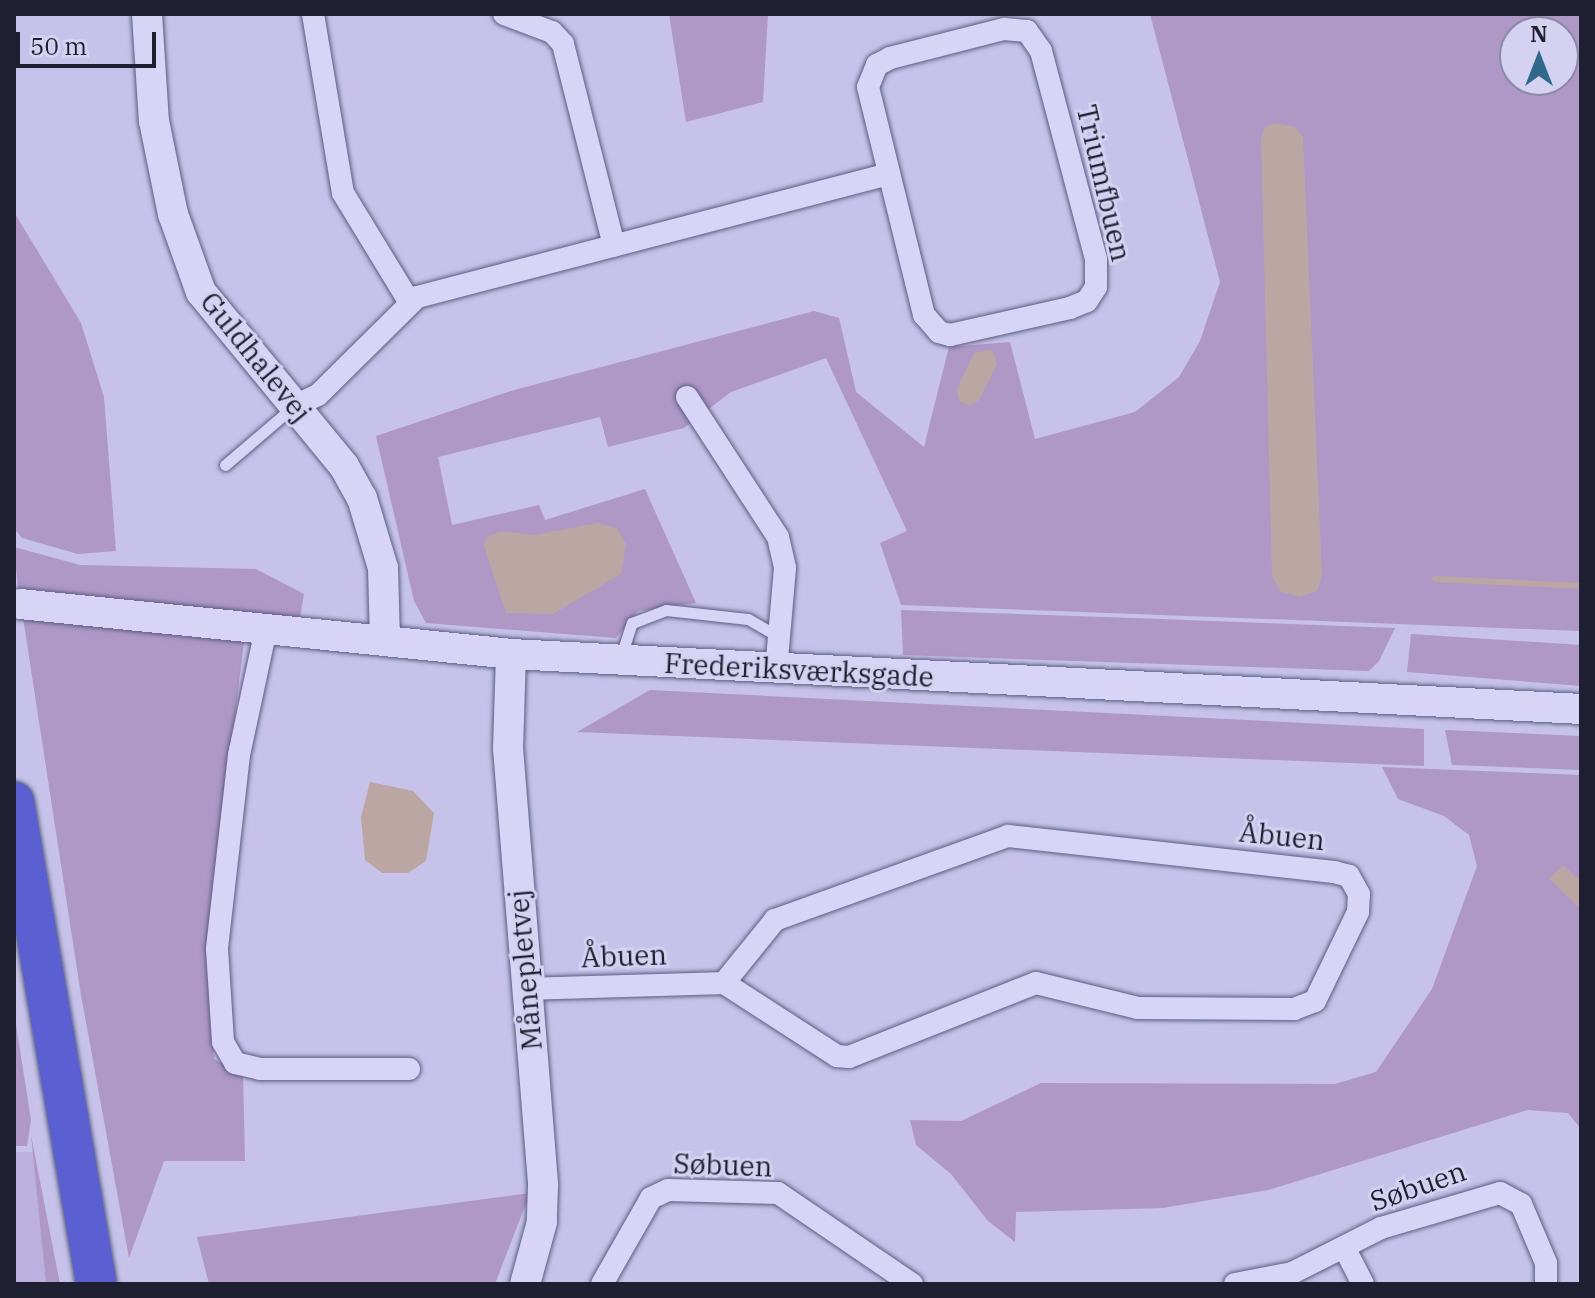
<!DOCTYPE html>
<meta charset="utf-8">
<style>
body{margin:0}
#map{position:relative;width:1595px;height:1298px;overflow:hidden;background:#c6c2e9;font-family:"IBM Plex Serif",serif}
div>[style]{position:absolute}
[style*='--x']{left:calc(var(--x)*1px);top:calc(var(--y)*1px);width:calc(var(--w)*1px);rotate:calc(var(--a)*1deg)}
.farmland>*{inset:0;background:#bbb0de}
.green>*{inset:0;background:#af97c6}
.water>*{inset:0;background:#bca6a4}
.stream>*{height:6px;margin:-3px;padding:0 3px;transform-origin:3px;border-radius:3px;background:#bca6a4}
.roads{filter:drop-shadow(0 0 2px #5b5e81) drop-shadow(0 0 2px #5b5e81)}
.lane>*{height:11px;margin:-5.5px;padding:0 5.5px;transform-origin:5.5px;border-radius:5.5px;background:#d7d4f5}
.street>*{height:22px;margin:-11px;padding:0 11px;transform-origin:11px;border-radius:11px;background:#d7d4f5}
.secondary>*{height:30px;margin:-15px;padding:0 15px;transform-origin:15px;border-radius:15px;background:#d7d4f5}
.highway>*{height:40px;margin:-20px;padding:0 20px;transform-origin:20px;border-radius:20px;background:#5a60d1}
span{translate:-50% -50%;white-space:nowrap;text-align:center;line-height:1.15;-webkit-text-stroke:6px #d4d1f1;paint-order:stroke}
.street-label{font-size:28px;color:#1e2032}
.frame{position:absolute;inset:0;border:16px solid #1e2032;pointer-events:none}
.north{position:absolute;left:1499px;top:16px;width:80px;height:80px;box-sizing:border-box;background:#d4d1f1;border:2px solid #8b8aa5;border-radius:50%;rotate:0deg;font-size:22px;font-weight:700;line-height:32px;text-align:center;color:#1e2032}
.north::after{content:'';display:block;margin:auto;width:28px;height:36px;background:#31688a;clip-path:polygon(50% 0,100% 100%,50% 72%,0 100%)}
.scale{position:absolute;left:16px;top:32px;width:140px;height:36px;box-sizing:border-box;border:4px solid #1e2032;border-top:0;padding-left:10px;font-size:24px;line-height:28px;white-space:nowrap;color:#1e2032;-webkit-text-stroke:6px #d4d1f1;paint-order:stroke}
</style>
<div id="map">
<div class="farmland">
<div style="clip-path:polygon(14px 1152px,33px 1152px,46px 1284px,14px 1284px)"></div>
</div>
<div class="green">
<div style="clip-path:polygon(669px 14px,768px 14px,763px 102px,686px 122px)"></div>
<div style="clip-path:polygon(evenodd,1150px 14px,1581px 14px,1581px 631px,901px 605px,880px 543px,907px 531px,826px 358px,731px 392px,684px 428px,608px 447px,600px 417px,438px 457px,452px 525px,539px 505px,545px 520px,645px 489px,696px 603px,638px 611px,616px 638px,426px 623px,414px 601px,376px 436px,514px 390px,814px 311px,839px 318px,856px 392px,924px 447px,949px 347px,1010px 342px,1035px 439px,1135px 412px,1179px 377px,1200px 341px,1220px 282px,1150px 14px,1515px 32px,1563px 32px,1563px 80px,1515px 80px,1515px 32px)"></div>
<div style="clip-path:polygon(14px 212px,81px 323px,104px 397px,116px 551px,78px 554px,22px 538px,14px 528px)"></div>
<div style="clip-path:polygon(14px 547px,80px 565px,256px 569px,304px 594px,300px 618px,18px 588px)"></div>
<div style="clip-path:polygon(901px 610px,1161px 619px,1395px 628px,1379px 661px,1369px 671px,903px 655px)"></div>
<div style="clip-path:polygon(22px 611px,244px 641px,206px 957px,214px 1059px,243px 1074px,245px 1161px,164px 1161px,129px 1258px,81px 995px)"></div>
<div style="clip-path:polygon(1411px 634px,1581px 645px,1581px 686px,1407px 672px)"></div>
<div style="clip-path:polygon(650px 690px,1424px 729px,1424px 766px,577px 732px)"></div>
<div style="clip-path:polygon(1445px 730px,1581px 736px,1581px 770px,1452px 765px)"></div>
<div style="clip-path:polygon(1382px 767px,1581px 775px,1581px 1129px,1568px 1113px,1528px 1110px,1268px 1190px,1163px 1208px,1016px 1212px,1015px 1242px,988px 1221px,951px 1174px,916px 1145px,910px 1120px,961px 1121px,1041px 1083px,1335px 1084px,1376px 1072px,1432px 989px,1477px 866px,1469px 835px,1444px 816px,1398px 799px)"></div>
<div style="clip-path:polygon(14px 1012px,31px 1120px,27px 1146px,14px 1146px)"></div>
<div style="clip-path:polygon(31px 1135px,60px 1284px,46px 1284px)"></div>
<div style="clip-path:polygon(530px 1193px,495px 1284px,209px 1284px,197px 1237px)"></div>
</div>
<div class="water">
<div style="clip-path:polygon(1276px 123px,1295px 127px,1303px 137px,1322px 575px,1317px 591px,1299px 597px,1280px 591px,1272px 576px,1261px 138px,1265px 127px)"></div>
<div style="clip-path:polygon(986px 350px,993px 351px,997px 365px,979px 400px,969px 406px,959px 401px,957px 389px,974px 353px)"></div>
<div style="clip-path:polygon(598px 523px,617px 528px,626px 544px,621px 574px,553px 614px,506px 613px,484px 546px,487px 537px,501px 531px,534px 535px)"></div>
<div style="clip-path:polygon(370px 782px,413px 791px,434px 813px,426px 861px,408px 873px,382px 873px,365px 860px,361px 817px)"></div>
<div style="clip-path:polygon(1563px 865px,1581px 882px,1581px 909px,1549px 879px)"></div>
</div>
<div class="stream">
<div style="--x:1435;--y:579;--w:146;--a:2.7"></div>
</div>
<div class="roads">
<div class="lane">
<div style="--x:225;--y:465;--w:91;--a:-40.5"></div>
<div style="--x:621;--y:656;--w:35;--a:-72"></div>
<div style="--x:632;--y:623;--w:36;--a:-21"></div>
<div style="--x:666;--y:610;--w:82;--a:6.3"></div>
<div style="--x:748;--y:619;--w:36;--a:30"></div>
</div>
<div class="street">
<div style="--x:313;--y:14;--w:181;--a:80.5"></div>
<div style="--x:343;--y:193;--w:127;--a:58.6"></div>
<div style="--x:504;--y:14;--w:51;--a:20.6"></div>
<div style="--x:552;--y:32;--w:16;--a:47"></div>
<div style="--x:563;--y:44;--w:208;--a:75.8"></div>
<div style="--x:1004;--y:29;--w:23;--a:5"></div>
<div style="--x:1027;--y:31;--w:24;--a:55"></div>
<div style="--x:1041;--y:51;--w:215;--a:75.2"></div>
<div style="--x:1096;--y:259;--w:28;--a:90"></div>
<div style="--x:1096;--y:287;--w:17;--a:123"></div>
<div style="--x:1087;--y:301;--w:18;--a:158"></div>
<div style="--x:1070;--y:308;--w:123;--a:167.3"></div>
<div style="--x:950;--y:335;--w:11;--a:-165"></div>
<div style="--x:939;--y:332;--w:23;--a:-131"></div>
<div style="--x:924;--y:315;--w:235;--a:-103.8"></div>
<div style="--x:868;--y:87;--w:24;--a:-68"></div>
<div style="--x:877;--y:65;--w:15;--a:-28"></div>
<div style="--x:890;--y:58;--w:118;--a:-14.3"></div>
<div style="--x:687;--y:397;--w:167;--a:57"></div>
<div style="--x:778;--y:537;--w:32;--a:77"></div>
<div style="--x:785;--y:568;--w:102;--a:95"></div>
<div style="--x:295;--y:406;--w:25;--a:-26"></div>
<div style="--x:318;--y:395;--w:139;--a:-44.7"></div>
<div style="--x:417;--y:297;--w:485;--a:-14.6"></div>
<div style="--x:266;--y:629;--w:129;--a:102.1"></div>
<div style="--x:239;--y:755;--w:195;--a:96.5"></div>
<div style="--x:217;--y:949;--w:93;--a:86.3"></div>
<div style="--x:223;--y:1042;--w:24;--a:60"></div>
<div style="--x:235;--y:1063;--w:26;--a:13"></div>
<div style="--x:260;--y:1069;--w:149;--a:0"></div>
<div style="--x:526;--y:989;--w:198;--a:-1.7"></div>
<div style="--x:724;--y:983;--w:135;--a:32.9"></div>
<div style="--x:837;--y:1056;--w:12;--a:5"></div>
<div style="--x:849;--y:1057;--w:201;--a:-21.6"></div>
<div style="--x:1036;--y:983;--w:105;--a:13.8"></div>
<div style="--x:1138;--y:1008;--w:156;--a:0.4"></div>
<div style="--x:1294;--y:1009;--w:22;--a:-21"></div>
<div style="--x:1315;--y:1001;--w:99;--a:-64.2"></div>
<div style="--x:1358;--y:912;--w:18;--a:-87"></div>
<div style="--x:1359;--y:894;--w:21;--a:-119"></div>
<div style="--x:1349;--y:876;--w:16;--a:-165"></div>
<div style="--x:1334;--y:872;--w:328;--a:-173.7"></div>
<div style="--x:1008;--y:836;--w:248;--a:160.2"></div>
<div style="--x:775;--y:920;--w:81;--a:129"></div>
<div style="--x:1344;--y:1247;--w:42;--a:62.8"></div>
<div style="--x:602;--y:1284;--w:99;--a:-60.3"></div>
<div style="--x:651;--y:1198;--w:19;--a:-25"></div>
<div style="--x:668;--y:1190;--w:110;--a:1.6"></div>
<div style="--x:778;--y:1193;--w:162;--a:34.2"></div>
<div style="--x:1235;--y:1284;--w:58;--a:-10.9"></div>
<div style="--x:1292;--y:1273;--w:100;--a:-26.8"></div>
<div style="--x:1381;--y:1228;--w:124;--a:-16.4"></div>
<div style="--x:1500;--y:1193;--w:24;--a:28"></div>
<div style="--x:1521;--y:1204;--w:64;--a:67"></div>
<div style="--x:1546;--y:1263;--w:21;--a:90"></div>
</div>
<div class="secondary">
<div style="--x:147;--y:14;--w:107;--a:86.3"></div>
<div style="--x:154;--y:121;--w:95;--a:78.5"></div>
<div style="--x:173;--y:214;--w:83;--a:70.3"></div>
<div style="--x:201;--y:292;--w:225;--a:50.6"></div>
<div style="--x:344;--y:466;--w:37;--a:61"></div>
<div style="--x:362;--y:498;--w:73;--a:73.3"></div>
<div style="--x:383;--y:568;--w:73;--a:88.4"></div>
<div style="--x:20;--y:604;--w:494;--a:5.8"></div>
<div style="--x:511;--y:654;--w:1071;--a:2.94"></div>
<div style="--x:511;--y:654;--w:94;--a:91.8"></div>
<div style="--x:508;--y:748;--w:439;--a:85.4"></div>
<div style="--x:543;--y:1186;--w:36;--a:92"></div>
<div style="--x:542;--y:1222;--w:64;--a:105.3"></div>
</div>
<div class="highway">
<div style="--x:14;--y:802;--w:489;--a:80.3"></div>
</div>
</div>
<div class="street-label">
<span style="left:1104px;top:183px;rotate:77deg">Triumfbuen</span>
<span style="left:256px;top:357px;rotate:51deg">Guldhalevej</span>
<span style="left:799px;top:670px;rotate:3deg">Frederiksværksgade</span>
<span style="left:1282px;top:836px;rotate:6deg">Åbuen</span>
<span style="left:624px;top:956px;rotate:-2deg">Åbuen</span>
<span style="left:525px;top:970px;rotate:-95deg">Månepletvej</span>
<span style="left:723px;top:1165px;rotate:2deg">Søbuen</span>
<span style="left:1418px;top:1186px;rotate:-19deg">Søbuen</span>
</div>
<div class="frame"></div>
<div class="north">N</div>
<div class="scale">50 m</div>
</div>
